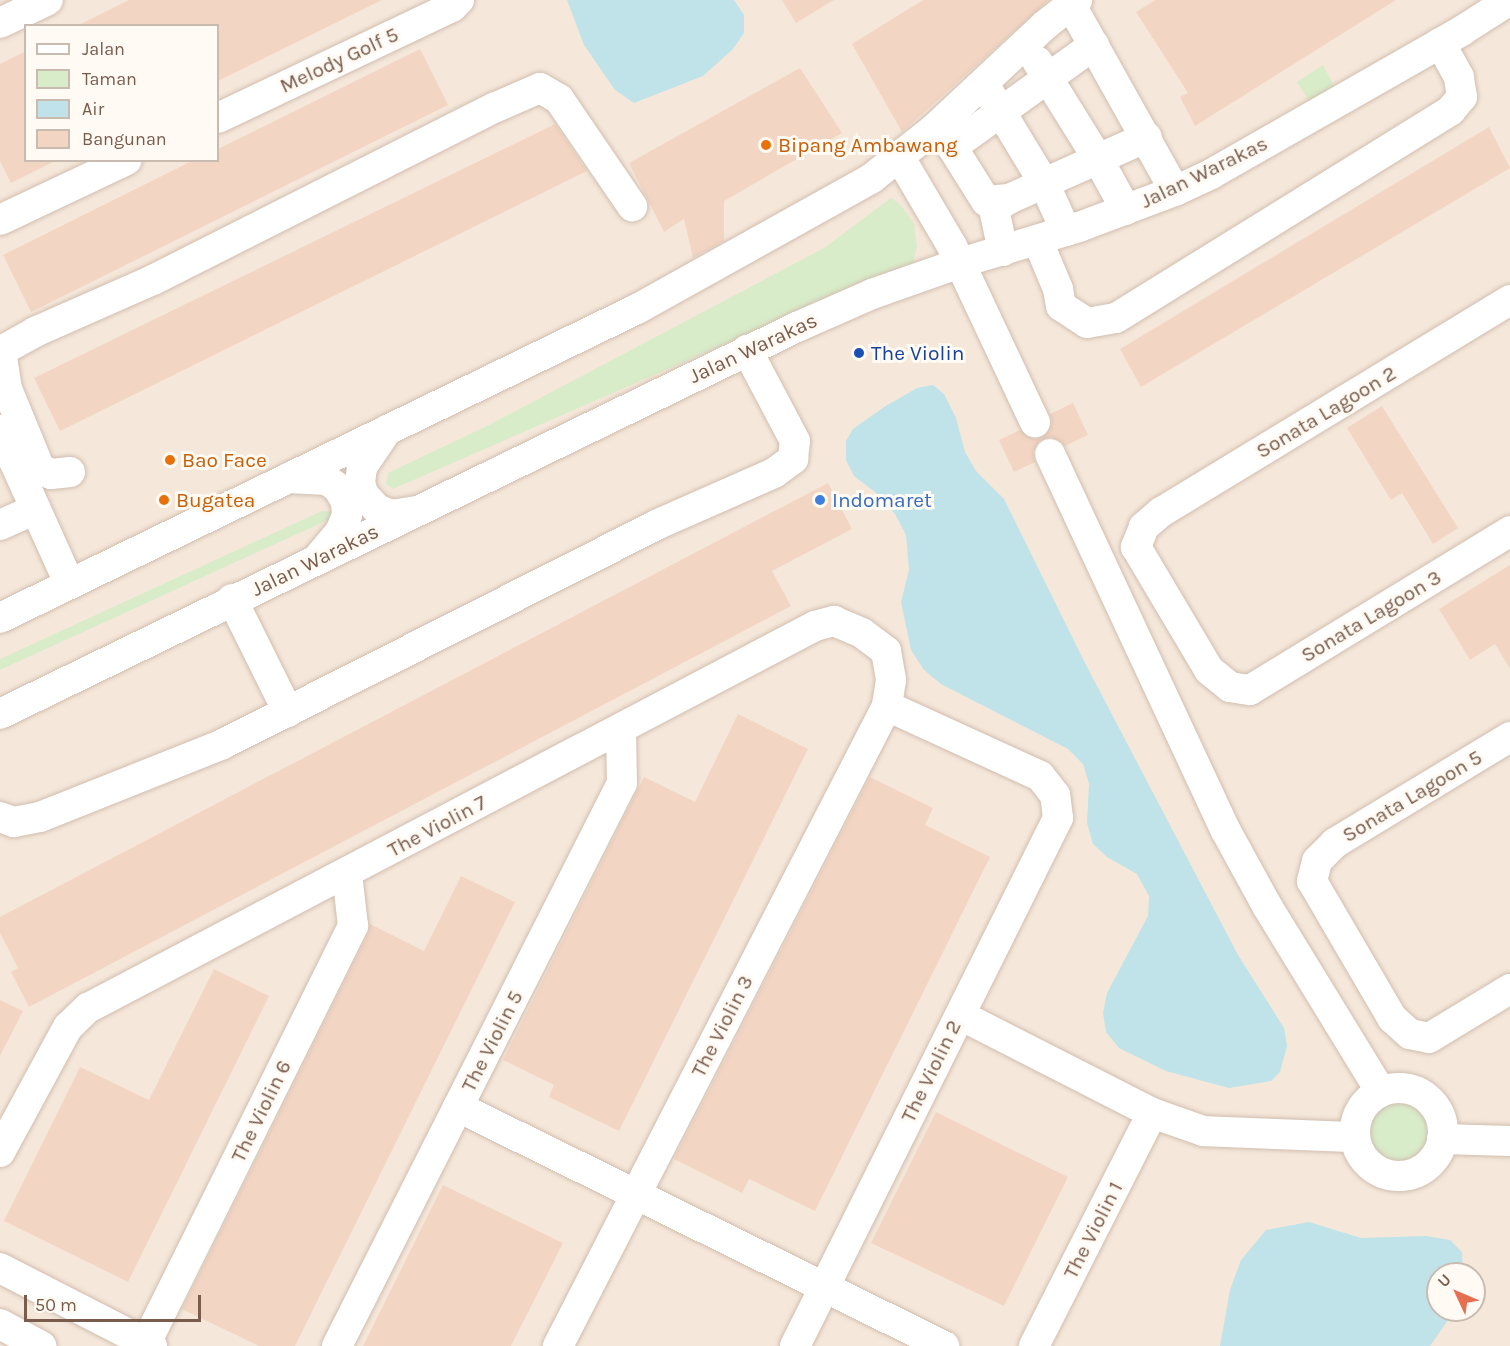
<!DOCTYPE html>
<style>
body{margin:0}
#map{position:relative;width:1510px;height:1346px;overflow:hidden;background:#fdf6ec;font-family:Karla,sans-serif}
div>[style]{position:absolute}
[style*='--x']{left:calc(var(--x)*1px);top:calc(var(--y)*1px);width:calc(var(--w)*1px);rotate:calc(var(--a)*1deg)}
.residential>*{inset:0;background:#f5e8da}
.green>*{inset:0;background:#d8ecc9}
.round{border-radius:50%}
.water>*{inset:0;background:#bfe3e8}
.building>*{inset:0;background:#f3d5c3}
.roads{filter:drop-shadow(0 0 2px #d1beb0) drop-shadow(0 0 2px #d1beb0)}
.minor>*{height:30px;margin:-15px;padding:0 15px;transform-origin:15px;border-radius:15px;background:#fff}
.minor>.ring{margin:-15px;padding:0;box-sizing:content-box;background:none;border:30px solid #fff;border-radius:50%}
.dots>*{width:16px;height:16px;translate:-50% -50%;box-sizing:border-box;border:3px solid #fffaf3;border-radius:50%}
span{translate:-50% -50%;white-space:nowrap;text-align:center;line-height:1.15;-webkit-text-stroke:6px #fffaf3;paint-order:stroke}
.street-label{font-size:21px;color:#7a5c4d}
.food-label{font-size:21px;color:#c56008}
.left{translate:0 -50%;text-align:left}
.transit-label{font-size:21px;color:#164399}
.shop-label{font-size:21px;color:#366cbe}
.legend{position:absolute;left:24px;top:24px;width:195px;height:138px;box-sizing:border-box;background:#fffaf3;border:2px solid #cabbb1;margin:0;padding:8px 10px;list-style:none;font-size:18px;color:#7a5c4d}
.legend li{display:flex;align-items:center;gap:12px;height:30px}
.legend b{width:30px;border:2px solid #cabbb1}
.north{position:absolute;left:1426px;top:1262px;width:60px;height:60px;box-sizing:border-box;background:#fffaf3;border:2px solid #cabbb1;border-radius:50%;rotate:314deg;font-size:16px;font-weight:700;line-height:24px;text-align:center;color:#7a5c4d}
.north::after{content:'';display:block;margin:auto;width:21px;height:27px;background:#e76f51;clip-path:polygon(50% 0,100% 100%,50% 72%,0 100%)}
.scale{position:absolute;left:24px;top:1295px;width:177px;height:27px;box-sizing:border-box;border:3px solid #7a5c4d;border-top:0;padding-left:8px;font-size:18px;line-height:21px;white-space:nowrap;color:#7a5c4d;-webkit-text-stroke:4px #fffaf3;paint-order:stroke}
</style>
<div id="map">
<div class="residential">
<div style="clip-path:polygon(evenodd,0 0,1510px 0,1510px 1346px,0 1346px,0 0,26px 26px,218px 26px,218px 160px,26px 160px,26px 26px,0 0,1438px 1274px,1474px 1274px,1474px 1310px,1438px 1310px,1438px 1274px)"></div>
</div>
<div class="green">
<div style="clip-path:polygon(1323px 65px,1337px 91px,1312px 106px,1297px 82px)"></div>
<div style="clip-path:polygon(891px 198px,900px 204px,914px 224px,917px 247px,912px 265px,876px 278px,393px 489px,386px 484px,388px 473px,489px 425px,824px 248px)"></div>
<div style="clip-path:polygon(322px 511px,333px 512px,330px 519px,0 670px,0 659px)"></div>
<div class="round" style="left:1369px;top:1102px;width:60px;height:60px"></div>
</div>
<div class="water">
<div style="clip-path:polygon(567px 0,734px 0,744px 15px,744px 33px,733px 49px,703px 76px,634px 103px,615px 90px,584px 45px)"></div>
<div style="clip-path:polygon(933px 385px,944px 394px,956px 418px,965px 452px,976px 471px,1004px 499px,1085px 663px,1238px 955px,1284px 1028px,1287px 1046px,1280px 1072px,1271px 1081px,1229px 1088px,1166px 1071px,1119px 1048px,1106px 1032px,1103px 1013px,1107px 993px,1148px 916px,1149px 896px,1137px 874px,1107px 857px,1093px 844px,1087px 823px,1089px 784px,1083px 764px,1068px 749px,941px 684px,924px 670px,911px 650px,901px 602px,909px 570px,906px 535px,895px 514px,875px 492px,854px 476px,846px 460px,846px 441px,853px 429px,884px 407px,917px 388px)"></div>
<div style="clip-path:polygon(1309px 1222px,1361px 1238px,1426px 1236px,1450px 1240px,1462px 1252px,1463px 1274px,1438px 1274px,1438px 1310px,1455px 1310px,1430px 1346px,1220px 1346px,1230px 1290px,1241px 1260px,1266px 1230px)"></div>
</div>
<div class="building">
<div style="clip-path:polygon(129px 0,382px 0,218px 81px,218px 26px,77px 26px)"></div>
<div style="clip-path:polygon(782px 0,834px 0,796px 23px)"></div>
<div style="clip-path:polygon(923px 0,1049px 0,902px 132px,852px 44px)"></div>
<div style="clip-path:polygon(1155px 0,1396px 0,1195px 126px,1180px 97px,1188px 93px,1136px 12px)"></div>
<div style="clip-path:polygon(420px 49px,448px 105px,31px 312px,3px 255px,194px 160px,218px 160px,218px 149px)"></div>
<div style="clip-path:polygon(26px 51px,26px 160px,57px 160px,11px 183px,0 161px,0 64px)"></div>
<div style="clip-path:polygon(800px 68px,842px 133px,724px 201px,724px 241px,693px 258px,684px 219px,664px 232px,629px 163px)"></div>
<div style="clip-path:polygon(555px 124px,587px 171px,60px 431px,34px 378px)"></div>
<div style="clip-path:polygon(1489px 127px,1510px 168px,1141px 387px,1120px 349px)"></div>
<div style="clip-path:polygon(1073px 403px,1088px 435px,1065px 446px,1052px 437px,1042px 439px,1033px 452px,1035px 462px,1014px 472px,999px 440px,1020px 430px,1033px 439px,1043px 437px,1052px 424px,1050px 414px)"></div>
<div style="clip-path:polygon(1382px 406px,1458px 528px,1433px 544px,1402px 493px,1391px 500px,1347px 428px)"></div>
<div style="clip-path:polygon(828px 483px,852px 529px,772px 571px,791px 606px,29px 1007px,11px 972px,18px 968px,0 933px,0 917px)"></div>
<div style="clip-path:polygon(1510px 565px,1510px 669px,1495px 644px,1470px 660px,1439px 609px)"></div>
<div style="clip-path:polygon(738px 714px,808px 749px,619px 1131px,549px 1097px,554px 1085px,503px 1060px,644px 777px,695px 802px)"></div>
<div style="clip-path:polygon(870px 777px,933px 808px,925px 825px,990px 857px,815px 1211px,749px 1179px,742px 1193px,674px 1159px)"></div>
<div style="clip-path:polygon(461px 876px,515px 902px,295px 1346px,259px 1346px,182px 1309px,368px 934px,370px 924px,424px 951px)"></div>
<div style="clip-path:polygon(214px 969px,269px 996px,128px 1282px,4px 1221px,80px 1067px,149px 1100px)"></div>
<div style="clip-path:polygon(0 1000px,23px 1011px,0 1056px)"></div>
<div style="clip-path:polygon(936px 1112px,1068px 1177px,1004px 1306px,871px 1243px)"></div>
<div style="clip-path:polygon(443px 1185px,563px 1243px,511px 1346px,363px 1346px)"></div>
</div>
<div class="roads">
<div class="minor">
<div style="--x:1071;--y:5;--w:213;--a:60.8"></div>
<div style="--x:0;--y:23;--w:53;--a:-25.6"></div>
<div style="--x:1037;--y:61;--w:115;--a:58.1"></div>
<div style="--x:1098;--y:159;--w:58;--a:61.2"></div>
<div style="--x:990;--y:94;--w:104;--a:58.8"></div>
<div style="--x:1044;--y:183;--w:53;--a:65.4"></div>
<div style="--x:218;--y:118;--w:259;--a:-25.4"></div>
<div style="--x:452;--y:7;--w:10;--a:-45"></div>
<div style="--x:899;--y:156;--w:104;--a:59.5"></div>
<div style="--x:952;--y:246;--w:195;--a:64.8"></div>
<div style="--x:1009;--y:199;--w:23;--a:175"></div>
<div style="--x:986;--y:201;--w:64;--a:-122.2"></div>
<div style="--x:952;--y:147;--w:175;--a:-35.7"></div>
<div style="--x:0;--y:220;--w:140;--a:-25.3"></div>
<div style="--x:1038;--y:241;--w:52;--a:67.4"></div>
<div style="--x:1058;--y:289;--w:17;--a:80"></div>
<div style="--x:1061;--y:306;--w:31;--a:33"></div>
<div style="--x:1087;--y:323;--w:29;--a:-10"></div>
<div style="--x:1116;--y:318;--w:394;--a:-31.8"></div>
<div style="--x:1451;--y:110;--w:17;--a:-50"></div>
<div style="--x:1462;--y:97;--w:20;--a:-99"></div>
<div style="--x:1459;--y:77;--w:39;--a:-119"></div>
<div style="--x:1003;--y:251;--w:43;--a:-102.1"></div>
<div style="--x:994;--y:209;--w:18;--a:-34"></div>
<div style="--x:1009;--y:199;--w:151;--a:-24.2"></div>
<div style="--x:1510;--y:300;--w:408;--a:148.7"></div>
<div style="--x:1161;--y:512;--w:23;--a:139"></div>
<div style="--x:1144;--y:527;--w:22;--a:112"></div>
<div style="--x:1136;--y:547;--w:143;--a:59.3"></div>
<div style="--x:1209;--y:670;--w:27;--a:39"></div>
<div style="--x:1230;--y:687;--w:20;--a:9"></div>
<div style="--x:1250;--y:690;--w:305;--a:-31.4"></div>
<div style="--x:0;--y:430;--w:168;--a:65.7"></div>
<div style="--x:387;--y:430;--w:45;--a:124"></div>
<div style="--x:362;--y:467;--w:17;--a:97"></div>
<div style="--x:360;--y:484;--w:12;--a:70"></div>
<div style="--x:364;--y:495;--w:19;--a:47"></div>
<div style="--x:377;--y:509;--w:15;--a:23"></div>
<div style="--x:391;--y:515;--w:24;--a:-9"></div>
<div style="--x:1050;--y:454;--w:416;--a:65"></div>
<div style="--x:1226;--y:831;--w:85;--a:61.3"></div>
<div style="--x:1267;--y:906;--w:218;--a:58.5"></div>
<div style="--x:70;--y:472;--w:19;--a:174"></div>
<div style="--x:51;--y:474;--w:12;--a:-156"></div>
<div style="--x:40;--y:469;--w:87;--a:-112.4"></div>
<div style="--x:7;--y:389;--w:38;--a:-99"></div>
<div style="--x:1;--y:351;--w:39;--a:-29"></div>
<div style="--x:35;--y:332;--w:129;--a:-23.8"></div>
<div style="--x:153;--y:280;--w:382;--a:-26.8"></div>
<div style="--x:494;--y:108;--w:50;--a:-23.5"></div>
<div style="--x:540;--y:88;--w:22;--a:30"></div>
<div style="--x:559;--y:99;--w:130;--a:55.7"></div>
<div style="--x:288;--y:478;--w:39;--a:3"></div>
<div style="--x:327;--y:480;--w:14;--a:36"></div>
<div style="--x:338;--y:488;--w:16;--a:60"></div>
<div style="--x:346;--y:502;--w:13;--a:86"></div>
<div style="--x:347;--y:515;--w:18;--a:112"></div>
<div style="--x:340;--y:532;--w:31;--a:130"></div>
<div style="--x:0;--y:525;--w:39;--a:-24"></div>
<div style="--x:232;--y:599;--w:126;--a:63.6"></div>
<div style="--x:0;--y:618;--w:708;--a:-25.88"></div>
<div style="--x:637;--y:309;--w:269;--a:-29.1"></div>
<div style="--x:872;--y:178;--w:79;--a:-38.3"></div>
<div style="--x:934;--y:129;--w:152;--a:-43.1"></div>
<div style="--x:1045;--y:25;--w:41;--a:-38"></div>
<div style="--x:0;--y:714;--w:886;--a:-25.9"></div>
<div style="--x:797;--y:327;--w:82;--a:-23.7"></div>
<div style="--x:872;--y:294;--w:93;--a:-19.4"></div>
<div style="--x:960;--y:263;--w:124;--a:-16.8"></div>
<div style="--x:1079;--y:227;--w:103;--a:-20.6"></div>
<div style="--x:1175;--y:191;--w:40;--a:-25"></div>
<div style="--x:1211;--y:174;--w:290;--a:-29.7"></div>
<div style="--x:1463;--y:30;--w:56;--a:-32.6"></div>
<div style="--x:1510;--y:737;--w:205;--a:148.8"></div>
<div style="--x:1335;--y:843;--w:25;--a:135"></div>
<div style="--x:1317;--y:861;--w:21;--a:104"></div>
<div style="--x:1312;--y:881;--w:159;--a:59.7"></div>
<div style="--x:1392;--y:1018;--w:24;--a:42"></div>
<div style="--x:1410;--y:1034;--w:19;--a:12"></div>
<div style="--x:1429;--y:1038;--w:95;--a:-31.2"></div>
<div style="--x:0;--y:817;--w:15;--a:20"></div>
<div style="--x:14;--y:822;--w:26;--a:-11"></div>
<div style="--x:40;--y:817;--w:197;--a:-21.7"></div>
<div style="--x:223;--y:744;--w:485;--a:-26.8"></div>
<div style="--x:656;--y:525;--w:129;--a:-23.8"></div>
<div style="--x:774;--y:473;--w:24;--a:-36"></div>
<div style="--x:793;--y:459;--w:18;--a:-84"></div>
<div style="--x:795;--y:441;--w:103;--a:-117.8"></div>
<div style="--x:960;--y:1015;--w:216;--a:27"></div>
<div style="--x:1152;--y:1113;--w:54;--a:19.4"></div>
<div style="--x:1203;--y:1131;--w:151;--a:2.3"></div>
<div class="ring" style="left:1355px;top:1088px;width:58px;height:58px"></div>
<div style="--x:458;--y:1107;--w:542;--a:26.19"></div>
<div style="--x:1442;--y:1139;--w:68;--a:1.7"></div>
<div style="--x:0;--y:1152;--w:142;--a:-61.5"></div>
<div style="--x:68;--y:1027;--w:28;--a:-44"></div>
<div style="--x:88;--y:1008;--w:821;--a:-27.72"></div>
<div style="--x:815;--y:626;--w:20;--a:-15"></div>
<div style="--x:834;--y:621;--w:30;--a:23"></div>
<div style="--x:862;--y:633;--w:30;--a:37"></div>
<div style="--x:886;--y:651;--w:29;--a:80"></div>
<div style="--x:891;--y:680;--w:26;--a:99"></div>
<div style="--x:887;--y:706;--w:720;--a:117.21"></div>
<div style="--x:0;--y:1268;--w:171;--a:27.2"></div>
<div style="--x:0;--y:1324;--w:47;--a:28.2"></div>
<div style="--x:146;--y:1343;--w:466;--a:-63.6"></div>
<div style="--x:353;--y:926;--w:53;--a:-96.5"></div>
<div style="--x:337;--y:1346;--w:631;--a:-63.15"></div>
<div style="--x:622;--y:783;--w:53;--a:-91.1"></div>
<div style="--x:795;--y:1346;--w:590;--a:-63.52"></div>
<div style="--x:1058;--y:818;--w:23;--a:-97"></div>
<div style="--x:1055;--y:795;--w:24;--a:-128"></div>
<div style="--x:1040;--y:776;--w:168;--a:-155.4"></div>
<div style="--x:1034;--y:1346;--w:261;--a:-63.1"></div>
</div>
</div>
<div class="dots">
<div style="left:766px;top:145px;background:#e8710a"></div>
<div style="left:859px;top:353px;background:#1a4fb4"></div>
<div style="left:170px;top:460px;background:#e8710a"></div>
<div style="left:164px;top:500px;background:#e8710a"></div>
<div style="left:820px;top:500px;background:#3f7fe0"></div>
</div>
<div class="street-label">
<span style="left:339px;top:60px;rotate:-25deg">Melody Golf 5</span>
<span style="left:1204px;top:172px;rotate:-26deg">Jalan Warakas</span>
<span style="left:753px;top:348px;rotate:-25deg">Jalan Warakas</span>
<span style="left:1326px;top:412px;rotate:-31deg">Sonata Lagoon 2</span>
<span style="left:315px;top:560px;rotate:-26deg">Jalan Warakas</span>
<span style="left:1371px;top:616px;rotate:-31deg">Sonata Lagoon 3</span>
<span style="left:1412px;top:796px;rotate:-31deg">Sonata Lagoon 5</span>
<span style="left:437px;top:826px;rotate:-28deg">The Violin 7</span>
<span style="left:722px;top:1026px;rotate:-63deg">The Violin 3</span>
<span style="left:492px;top:1041px;rotate:-63deg">The Violin 5</span>
<span style="left:931px;top:1071px;rotate:-64deg">The Violin 2</span>
<span style="left:261px;top:1111px;rotate:-64deg">The Violin 6</span>
<span style="left:1093px;top:1230px;rotate:-63deg">The Violin 1</span>
</div>
<div class="food-label">
<span class="left" style="left:778px;top:145px">Bipang Ambawang</span>
<span class="left" style="left:182px;top:460px">Bao Face</span>
<span class="left" style="left:176px;top:500px">Bugatea</span>
</div>
<div class="transit-label">
<span class="left" style="left:871px;top:353px">The Violin</span>
</div>
<div class="shop-label">
<span class="left" style="left:832px;top:500px">Indomaret</span>
</div>
<ul class="legend">
<li><b style="height:8px;background:#fff"></b>Jalan</li>
<li><b style="height:16px;background:#d8ecc9"></b>Taman</li>
<li><b style="height:16px;background:#bfe3e8"></b>Air</li>
<li><b style="height:16px;background:#f3d5c3"></b>Bangunan</li>
</ul>
<div class="north">U</div>
<div class="scale">50 m</div>
</div>
